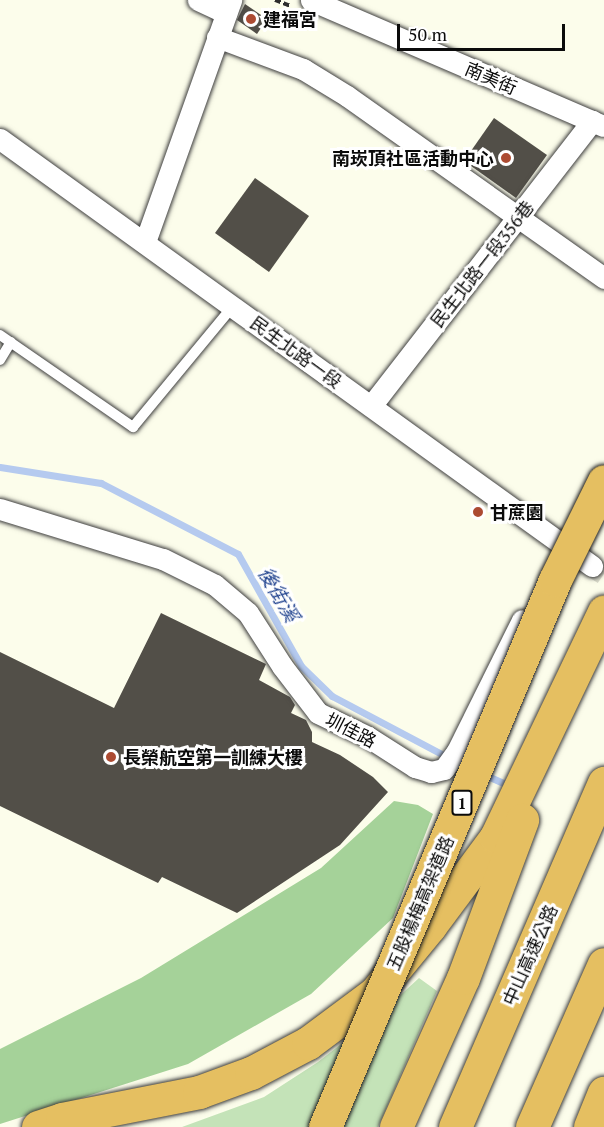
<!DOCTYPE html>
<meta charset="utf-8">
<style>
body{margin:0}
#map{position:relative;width:604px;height:1127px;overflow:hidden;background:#fcfdeb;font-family:"PT Serif","Noto Sans TC",serif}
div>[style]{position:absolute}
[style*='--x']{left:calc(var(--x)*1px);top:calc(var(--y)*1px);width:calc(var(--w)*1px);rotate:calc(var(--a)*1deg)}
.green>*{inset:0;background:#c4e3b8}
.forest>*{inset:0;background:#a5d299}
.stream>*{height:7px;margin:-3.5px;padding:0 3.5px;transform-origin:3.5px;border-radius:3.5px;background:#b5caef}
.building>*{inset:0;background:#524f48}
.minor-tunnel>*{height:21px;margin-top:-10.5px;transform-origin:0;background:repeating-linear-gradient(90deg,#d8d9c9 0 21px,transparent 0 31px)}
.path>*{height:4px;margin-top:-2px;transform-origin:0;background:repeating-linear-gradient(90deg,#2d2d2d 0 6px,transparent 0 9px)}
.roads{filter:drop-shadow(0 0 2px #3e3e3e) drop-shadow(0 0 2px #3e3e3e)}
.service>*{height:10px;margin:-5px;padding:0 5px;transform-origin:5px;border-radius:5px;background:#fff}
.minor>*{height:21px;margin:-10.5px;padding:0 10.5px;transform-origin:10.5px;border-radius:10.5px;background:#fff}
.motorway>*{height:33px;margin:-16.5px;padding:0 16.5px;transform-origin:16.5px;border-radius:16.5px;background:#e5bf61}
.bridges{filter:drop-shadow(0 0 2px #1c1c1c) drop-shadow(0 0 2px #1c1c1c)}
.motorway-bridge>*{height:33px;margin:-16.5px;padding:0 16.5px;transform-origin:16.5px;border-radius:16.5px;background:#e5bf61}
.dots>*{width:16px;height:16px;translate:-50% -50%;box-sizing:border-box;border:3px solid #fff;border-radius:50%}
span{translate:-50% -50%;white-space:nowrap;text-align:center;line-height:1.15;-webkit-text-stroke:6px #fff;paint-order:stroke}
.shield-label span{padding:2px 4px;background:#fff;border:2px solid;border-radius:4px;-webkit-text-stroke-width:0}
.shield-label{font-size:16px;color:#0b0b0b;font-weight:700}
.poi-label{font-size:18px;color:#0b0b0b;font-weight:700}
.left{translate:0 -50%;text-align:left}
.right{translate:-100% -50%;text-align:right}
.street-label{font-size:18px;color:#0b0b0b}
.water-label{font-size:20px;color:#22448f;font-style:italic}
.scale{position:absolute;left:397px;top:24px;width:168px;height:27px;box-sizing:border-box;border:3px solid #0b0b0b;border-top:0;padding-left:8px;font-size:18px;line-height:21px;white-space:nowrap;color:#0b0b0b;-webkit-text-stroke:4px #fff;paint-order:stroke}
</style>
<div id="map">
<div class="green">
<div style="clip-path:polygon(419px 978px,437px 991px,378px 1127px,182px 1127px,264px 1097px,318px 1062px,380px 1014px)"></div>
</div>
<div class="forest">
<div style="clip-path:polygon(394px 801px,418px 805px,433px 814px,393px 918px,311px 994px,188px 1064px,0 1124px,0 1049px,141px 978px,321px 868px)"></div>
</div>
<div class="stream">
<div style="--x:0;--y:467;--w:102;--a:9"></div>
<div style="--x:101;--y:483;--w:154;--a:27.4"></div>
<div style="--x:238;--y:554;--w:129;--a:60.6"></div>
<div style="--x:301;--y:666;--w:43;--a:44.1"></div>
<div style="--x:332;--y:696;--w:132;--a:27.9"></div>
<div style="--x:483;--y:774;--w:24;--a:24"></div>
</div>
<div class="building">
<div style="clip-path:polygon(245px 4px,267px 19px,257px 34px,237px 20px)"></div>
<div style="clip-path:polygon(494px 118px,547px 155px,516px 198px,464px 161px)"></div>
<div style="clip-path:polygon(255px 178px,309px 216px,269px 272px,215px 233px)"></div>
<div style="clip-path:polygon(161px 613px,266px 664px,259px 680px,290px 697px,295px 705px,291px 713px,306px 720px,312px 732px,312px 742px,340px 755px,373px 777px,388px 792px,340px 845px,237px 913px,162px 877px,158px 883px,0 806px,0 652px,114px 708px)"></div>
</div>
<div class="minor-tunnel">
<div style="--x:592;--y:566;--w:14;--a:34"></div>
</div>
<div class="path">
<div style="--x:275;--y:0;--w:17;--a:21"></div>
</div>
<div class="roads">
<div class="service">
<div style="--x:0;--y:335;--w:162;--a:34.7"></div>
<div style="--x:133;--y:427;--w:157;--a:-50.4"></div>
<div style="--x:0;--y:360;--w:21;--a:-59"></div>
</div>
<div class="minor">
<div style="--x:198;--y:0;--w:31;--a:25"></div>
<div style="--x:311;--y:0;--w:318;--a:23.3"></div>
<div style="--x:217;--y:37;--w:92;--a:20.4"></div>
<div style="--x:303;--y:69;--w:52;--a:31.5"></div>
<div style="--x:347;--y:96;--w:315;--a:35.3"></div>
<div style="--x:0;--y:139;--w:730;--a:35.8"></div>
<div style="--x:145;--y:242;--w:257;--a:-70.4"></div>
<div style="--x:371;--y:406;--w:361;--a:-52.2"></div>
<div style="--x:0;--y:509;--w:170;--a:17.1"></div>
<div style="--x:163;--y:559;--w:58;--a:26.6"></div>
<div style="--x:215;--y:585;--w:43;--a:40.3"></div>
<div style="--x:248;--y:613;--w:63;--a:57.3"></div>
<div style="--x:282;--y:666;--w:59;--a:52.5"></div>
<div style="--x:318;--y:713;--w:55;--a:25.6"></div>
<div style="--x:368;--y:737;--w:56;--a:32.6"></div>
<div style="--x:415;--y:767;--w:17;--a:17"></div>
<div style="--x:431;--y:772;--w:13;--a:-13"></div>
<div style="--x:444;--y:769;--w:22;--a:-54"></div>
<div style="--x:457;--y:751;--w:146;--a:-63.6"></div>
</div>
<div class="motorway">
<div style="--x:38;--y:1127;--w:25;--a:-18"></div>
<div style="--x:62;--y:1119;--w:140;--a:-11.1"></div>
<div style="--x:199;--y:1092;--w:55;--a:-20.1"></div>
<div style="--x:251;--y:1073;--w:64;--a:-27.8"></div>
<div style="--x:308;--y:1043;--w:84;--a:-36.7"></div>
<div style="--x:375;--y:993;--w:87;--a:-50.6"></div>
<div style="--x:430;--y:926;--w:111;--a:-53.4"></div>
<div style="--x:496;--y:837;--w:250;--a:-64.4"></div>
<div style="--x:396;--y:1127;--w:163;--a:-65.8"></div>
<div style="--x:463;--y:978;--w:169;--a:-69.5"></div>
<div style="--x:455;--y:1127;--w:375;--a:-66.6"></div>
<div style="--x:532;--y:1127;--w:178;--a:-66.2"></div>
<div style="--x:590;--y:1127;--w:37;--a:-68"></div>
</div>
</div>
<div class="bridges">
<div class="motorway-bridge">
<div style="--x:325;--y:1127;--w:593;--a:-67.19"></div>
<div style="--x:555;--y:580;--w:110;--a:-63.7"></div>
</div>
</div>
<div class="dots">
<div style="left:251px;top:19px;background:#ac4b32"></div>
<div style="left:506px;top:158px;background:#ac4b32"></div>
<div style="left:478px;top:512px;background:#ac4b32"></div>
<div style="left:111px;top:757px;background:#ac4b32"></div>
</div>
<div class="shield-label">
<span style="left:462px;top:803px">1</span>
</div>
<div class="poi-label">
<span class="left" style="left:263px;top:19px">建福宮</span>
<span class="right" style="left:494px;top:158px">南崁頂社區活動中心</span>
<span class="left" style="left:490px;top:512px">甘蔗園</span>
<span class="left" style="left:123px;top:757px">長榮航空第一訓練大樓</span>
</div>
<div class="street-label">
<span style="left:491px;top:78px;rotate:23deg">南美街</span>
<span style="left:482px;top:264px;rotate:-52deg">民生北路一段356巷</span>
<span style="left:296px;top:352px;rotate:36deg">民生北路一段</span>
<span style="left:351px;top:730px;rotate:27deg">圳佳路</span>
<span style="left:420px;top:903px;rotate:-67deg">五股楊梅高架道路</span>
<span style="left:530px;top:955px;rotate:-66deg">中山高速公路</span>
</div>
<div class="water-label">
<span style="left:279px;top:594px;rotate:60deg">後街溪</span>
</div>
<div class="scale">50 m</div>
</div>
